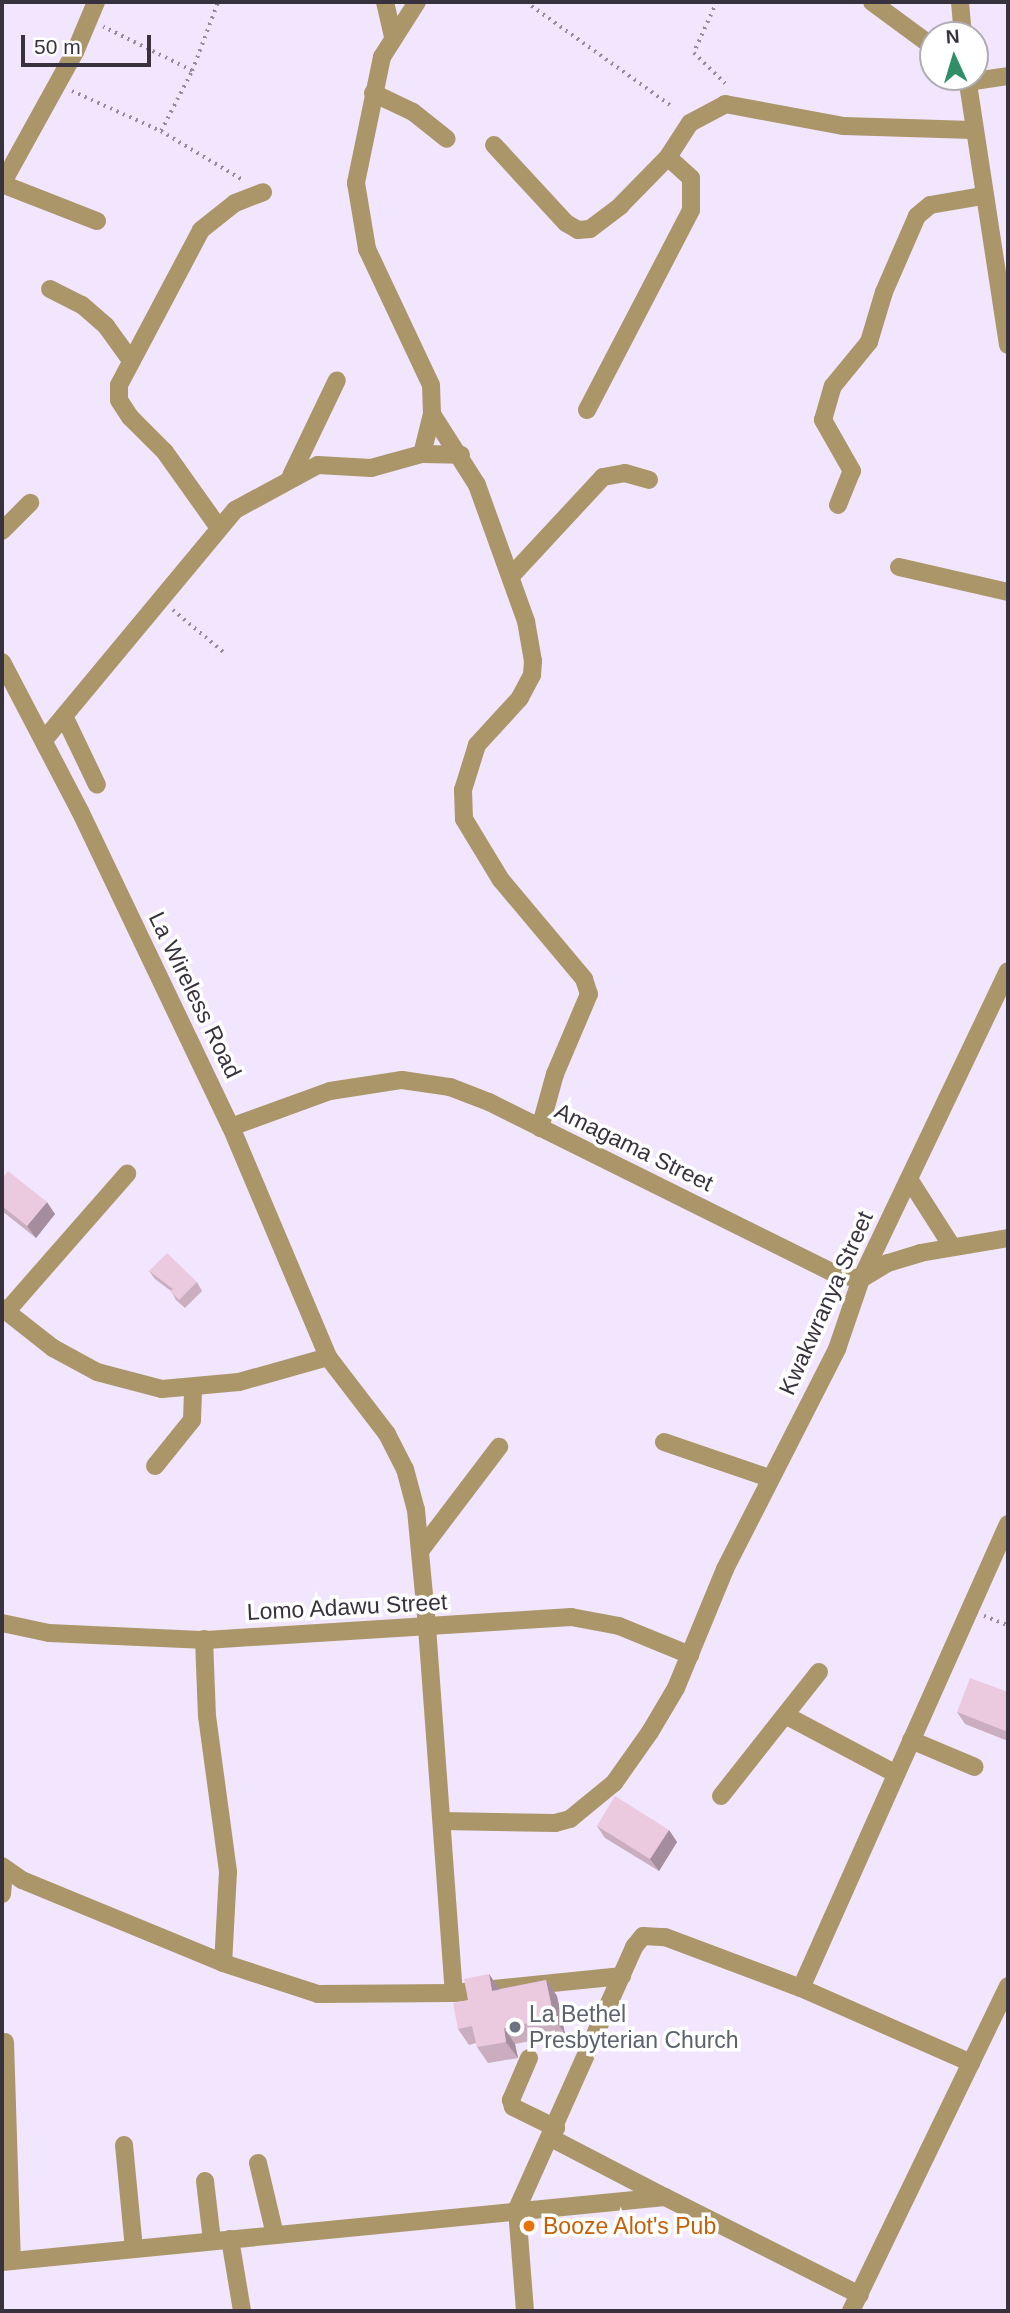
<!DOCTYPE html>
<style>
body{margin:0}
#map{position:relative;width:1010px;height:2313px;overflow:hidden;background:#f2e5fe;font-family:Arial,sans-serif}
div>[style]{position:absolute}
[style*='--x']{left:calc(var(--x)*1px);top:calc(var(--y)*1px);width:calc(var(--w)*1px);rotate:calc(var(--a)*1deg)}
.path>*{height:3.5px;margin-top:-1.75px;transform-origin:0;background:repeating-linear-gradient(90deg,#948b9d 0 2px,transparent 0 7px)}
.minor>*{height:18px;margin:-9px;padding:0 9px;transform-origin:9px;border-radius:9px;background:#aa9669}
.wall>*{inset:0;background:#caaec0}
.shaded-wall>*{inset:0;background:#a48d9c}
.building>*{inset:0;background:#ebcadf}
.dots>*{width:19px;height:19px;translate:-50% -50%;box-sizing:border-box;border:4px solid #fff;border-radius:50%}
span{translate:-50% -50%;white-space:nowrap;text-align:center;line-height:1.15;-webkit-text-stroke:7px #fff;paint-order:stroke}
.street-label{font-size:23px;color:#38323e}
.worship-label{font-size:23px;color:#5b616d}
.left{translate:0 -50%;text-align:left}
.food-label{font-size:23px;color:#c56008}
.frame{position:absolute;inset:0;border:4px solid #38323e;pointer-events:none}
.north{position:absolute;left:919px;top:21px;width:70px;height:70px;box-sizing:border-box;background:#fff;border:2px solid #afadb2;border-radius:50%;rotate:356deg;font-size:19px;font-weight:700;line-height:28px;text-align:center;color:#38323e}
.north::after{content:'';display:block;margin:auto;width:24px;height:32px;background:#308f67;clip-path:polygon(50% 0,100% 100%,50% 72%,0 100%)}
.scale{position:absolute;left:21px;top:35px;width:130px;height:32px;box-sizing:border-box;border:4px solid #38323e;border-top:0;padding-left:9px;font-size:21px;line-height:24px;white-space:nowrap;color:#38323e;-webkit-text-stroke:5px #fff;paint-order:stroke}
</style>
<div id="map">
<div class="path">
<div style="--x:526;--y:2;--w:177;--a:35.6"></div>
<div style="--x:717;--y:2;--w:56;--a:114.3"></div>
<div style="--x:694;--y:53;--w:49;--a:44.2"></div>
<div style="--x:192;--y:71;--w:74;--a:-69.4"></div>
<div style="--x:72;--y:91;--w:98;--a:24.2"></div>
<div style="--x:161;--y:131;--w:68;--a:-62.7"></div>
<div style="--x:192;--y:71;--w:99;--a:-153.7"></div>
<div style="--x:161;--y:131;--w:96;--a:30.9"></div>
<div style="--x:173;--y:610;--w:70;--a:39.8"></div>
<div style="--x:984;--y:1616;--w:26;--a:21"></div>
</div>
<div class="minor">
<div style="--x:385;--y:2;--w:37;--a:77"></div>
<div style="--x:417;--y:2;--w:65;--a:122.5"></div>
<div style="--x:382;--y:57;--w:129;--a:101.7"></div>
<div style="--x:356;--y:183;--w:67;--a:80.5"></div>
<div style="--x:367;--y:249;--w:150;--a:64.8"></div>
<div style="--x:431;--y:385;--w:29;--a:88"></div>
<div style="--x:432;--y:414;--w:41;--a:104"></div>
<div style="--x:872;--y:2;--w:76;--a:36.4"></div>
<div style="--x:960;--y:2;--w:33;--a:85"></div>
<div style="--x:967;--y:77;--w:271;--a:81.3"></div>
<div style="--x:967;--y:82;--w:41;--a:-8.3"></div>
<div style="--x:373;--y:93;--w:44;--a:25.4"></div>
<div style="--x:413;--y:112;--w:43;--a:38.5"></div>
<div style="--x:494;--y:145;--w:106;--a:47.3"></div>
<div style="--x:566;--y:223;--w:14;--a:30"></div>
<div style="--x:578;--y:230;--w:12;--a:-5"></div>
<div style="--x:590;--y:229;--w:38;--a:-37"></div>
<div style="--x:620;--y:206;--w:69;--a:-45.6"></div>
<div style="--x:668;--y:157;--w:40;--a:-57.1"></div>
<div style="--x:690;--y:123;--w:40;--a:-28"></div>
<div style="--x:725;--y:104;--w:121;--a:10.5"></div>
<div style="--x:844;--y:126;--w:128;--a:1.8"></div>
<div style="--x:2;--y:184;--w:151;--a:-61.1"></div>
<div style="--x:75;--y:52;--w:54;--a:-67.2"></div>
<div style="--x:2;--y:184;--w:102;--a:21.3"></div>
<div style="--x:50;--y:289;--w:36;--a:27"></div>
<div style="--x:82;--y:305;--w:32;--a:41"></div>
<div style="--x:106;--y:326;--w:41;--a:54"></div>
<div style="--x:587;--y:410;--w:225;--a:-62.5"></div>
<div style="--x:691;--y:210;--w:32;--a:-90"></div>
<div style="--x:691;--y:178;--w:31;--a:-138"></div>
<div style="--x:432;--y:414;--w:84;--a:57.6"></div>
<div style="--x:477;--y:485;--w:145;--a:70.2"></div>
<div style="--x:526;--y:621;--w:41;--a:80.1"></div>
<div style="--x:533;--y:661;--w:14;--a:94"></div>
<div style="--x:532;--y:675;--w:26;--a:118"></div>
<div style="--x:520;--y:698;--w:64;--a:132.5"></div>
<div style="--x:477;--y:745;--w:47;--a:107.3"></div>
<div style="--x:463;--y:790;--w:29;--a:88"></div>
<div style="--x:464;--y:819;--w:71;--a:58.8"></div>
<div style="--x:501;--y:880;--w:129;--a:50"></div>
<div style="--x:584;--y:979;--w:16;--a:72"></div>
<div style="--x:589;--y:994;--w:87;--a:113"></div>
<div style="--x:555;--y:1074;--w:56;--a:105.5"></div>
<div style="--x:291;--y:476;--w:106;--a:-64.4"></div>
<div style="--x:838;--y:505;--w:37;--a:-68"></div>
<div style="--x:852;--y:471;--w:59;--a:-119.6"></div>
<div style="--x:823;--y:420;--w:35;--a:-74"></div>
<div style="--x:833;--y:386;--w:57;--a:-50.7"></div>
<div style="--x:869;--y:342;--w:52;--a:-73.3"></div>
<div style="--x:884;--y:292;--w:83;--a:-66.5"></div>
<div style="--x:917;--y:216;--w:17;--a:-40"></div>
<div style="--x:930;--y:205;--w:54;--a:-9.6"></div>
<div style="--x:219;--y:528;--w:93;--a:-125.4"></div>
<div style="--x:165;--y:452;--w:49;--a:-135"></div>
<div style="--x:130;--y:417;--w:20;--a:-123"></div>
<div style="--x:119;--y:400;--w:15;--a:-90"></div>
<div style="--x:119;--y:385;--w:175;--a:-62.1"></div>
<div style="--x:201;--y:230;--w:43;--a:-38.5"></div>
<div style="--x:235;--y:203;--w:30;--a:-21"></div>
<div style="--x:2;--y:531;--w:40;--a:-45"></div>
<div style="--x:899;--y:567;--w:112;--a:12.9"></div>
<div style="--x:511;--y:576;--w:135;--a:-47.1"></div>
<div style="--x:603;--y:477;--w:22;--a:-10"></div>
<div style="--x:625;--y:473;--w:25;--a:16"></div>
<div style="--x:2;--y:662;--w:168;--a:62.4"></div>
<div style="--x:80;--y:811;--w:350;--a:64.5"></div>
<div style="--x:231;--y:1127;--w:250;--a:67.1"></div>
<div style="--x:328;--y:1357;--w:97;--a:52.5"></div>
<div style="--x:387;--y:1434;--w:39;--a:63"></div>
<div style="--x:405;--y:1469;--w:42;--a:75"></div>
<div style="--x:416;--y:1510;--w:118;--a:84.6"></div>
<div style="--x:427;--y:1627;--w:367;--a:85.8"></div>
<div style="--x:64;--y:716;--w:76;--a:64.4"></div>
<div style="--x:44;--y:740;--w:299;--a:-50.3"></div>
<div style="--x:235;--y:510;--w:94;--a:-28.5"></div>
<div style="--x:318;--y:465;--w:53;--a:3.2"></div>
<div style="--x:371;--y:468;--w:53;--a:-15.4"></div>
<div style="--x:422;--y:454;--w:39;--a:1"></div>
<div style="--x:231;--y:1127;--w:105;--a:-20"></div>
<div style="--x:330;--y:1091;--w:73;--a:-8.7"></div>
<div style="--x:402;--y:1080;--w:49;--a:8.3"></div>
<div style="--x:450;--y:1087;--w:42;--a:21"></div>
<div style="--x:489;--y:1102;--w:386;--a:26.4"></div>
<div style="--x:835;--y:1274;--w:26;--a:11"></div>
<div style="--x:861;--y:1279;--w:31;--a:-31"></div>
<div style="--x:888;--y:1263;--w:34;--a:-17"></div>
<div style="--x:920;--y:1253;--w:89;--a:-9.7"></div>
<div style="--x:909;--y:1179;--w:78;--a:57.5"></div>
<div style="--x:2;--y:1308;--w:65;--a:38.1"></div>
<div style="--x:53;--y:1348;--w:50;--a:28.6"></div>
<div style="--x:97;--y:1372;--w:67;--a:14.7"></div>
<div style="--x:162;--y:1389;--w:77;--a:-5.2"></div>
<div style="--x:239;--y:1382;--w:92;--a:-15.7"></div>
<div style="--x:6;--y:1312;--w:184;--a:-48.8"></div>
<div style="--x:664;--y:1442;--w:111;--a:18.9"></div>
<div style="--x:155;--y:1466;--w:59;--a:-51.2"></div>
<div style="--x:192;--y:1420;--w:32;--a:-88"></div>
<div style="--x:420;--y:1551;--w:131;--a:-52.8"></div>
<div style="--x:2;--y:1623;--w:48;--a:12"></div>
<div style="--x:49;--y:1633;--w:157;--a:2.6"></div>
<div style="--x:206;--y:1640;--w:366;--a:-3.6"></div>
<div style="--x:571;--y:1617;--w:49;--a:10.6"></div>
<div style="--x:619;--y:1626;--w:77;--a:22.2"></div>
<div style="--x:204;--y:1639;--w:77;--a:87.8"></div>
<div style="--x:207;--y:1716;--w:157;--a:82.3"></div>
<div style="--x:228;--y:1872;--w:91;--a:93.1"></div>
<div style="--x:787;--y:1716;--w:123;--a:28"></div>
<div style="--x:911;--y:1740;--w:69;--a:22.9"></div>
<div style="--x:721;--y:1796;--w:158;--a:-51.7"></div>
<div style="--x:442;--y:1821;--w:113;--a:1"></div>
<div style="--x:555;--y:1823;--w:16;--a:-15"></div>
<div style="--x:570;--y:1819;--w:57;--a:-39.3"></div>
<div style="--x:614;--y:1783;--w:62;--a:-54.8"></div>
<div style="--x:650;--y:1732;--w:51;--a:-59.4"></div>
<div style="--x:676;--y:1688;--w:129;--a:-67.6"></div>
<div style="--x:725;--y:1569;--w:247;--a:-63"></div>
<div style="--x:837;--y:1349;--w:74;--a:-71.1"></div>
<div style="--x:861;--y:1279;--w:341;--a:-64.5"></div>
<div style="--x:2;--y:1866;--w:24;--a:35"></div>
<div style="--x:22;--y:1880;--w:217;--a:22.4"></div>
<div style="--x:223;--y:1963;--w:100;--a:18.1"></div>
<div style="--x:318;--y:1994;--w:136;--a:-0.4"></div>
<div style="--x:454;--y:1993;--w:169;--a:-5.8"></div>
<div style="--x:2;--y:1894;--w:25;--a:-85"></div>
<div style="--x:801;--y:1988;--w:508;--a:-65.96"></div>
<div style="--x:5;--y:2042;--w:219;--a:88.2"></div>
<div style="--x:529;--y:2058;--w:46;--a:113.2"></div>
<div style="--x:511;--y:2100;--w:7;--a:74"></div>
<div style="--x:513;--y:2107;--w:48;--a:26"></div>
<div style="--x:551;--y:2138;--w:128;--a:27.4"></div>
<div style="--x:124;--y:2145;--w:104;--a:84.5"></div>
<div style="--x:258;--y:2163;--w:74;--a:76.7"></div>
<div style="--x:205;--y:2181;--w:60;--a:83.3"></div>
<div style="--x:230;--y:2239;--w:73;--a:80.5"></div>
<div style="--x:2;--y:2262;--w:666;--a:-5.6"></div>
<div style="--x:665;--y:2197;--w:218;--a:26.7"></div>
<div style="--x:525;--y:2311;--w:102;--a:-94.5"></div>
<div style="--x:517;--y:2209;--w:287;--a:-65.9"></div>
<div style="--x:634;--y:1947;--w:14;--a:-51"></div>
<div style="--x:643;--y:1936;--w:22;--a:3"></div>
<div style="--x:665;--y:1937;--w:145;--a:20.6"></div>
<div style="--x:801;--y:1988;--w:186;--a:23.8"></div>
<div style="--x:851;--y:2311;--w:361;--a:-64.2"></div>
</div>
<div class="wall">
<div style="clip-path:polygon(2px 1179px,55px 1214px,36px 1238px,2px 1211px)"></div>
<div style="clip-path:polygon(149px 1271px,197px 1282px,202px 1291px,185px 1308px,176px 1300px,171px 1291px,155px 1279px)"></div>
<div style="clip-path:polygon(1008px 1692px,1008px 1741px,965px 1724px,957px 1712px)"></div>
<div style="clip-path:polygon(597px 1826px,669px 1830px,677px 1842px,659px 1871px,605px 1838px)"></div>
<div style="clip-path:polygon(489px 1974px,499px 1989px,546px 1980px,557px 1996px,565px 2034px,515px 2044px,518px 2058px,488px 2063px,477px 2047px,476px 2043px,469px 2045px,458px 2029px,468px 2000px)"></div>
</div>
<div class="shaded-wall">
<div style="clip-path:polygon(47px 1202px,55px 1214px,36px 1238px,27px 1226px)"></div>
<div style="clip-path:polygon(669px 1830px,677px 1842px,659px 1871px,650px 1859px)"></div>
<div style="clip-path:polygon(489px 1974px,500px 1990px,492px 1991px)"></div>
<div style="clip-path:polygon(546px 1980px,557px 1996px,565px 2034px,554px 2018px)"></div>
<div style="clip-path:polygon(504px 2028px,515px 2044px,518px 2058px,506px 2042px)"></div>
</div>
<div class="building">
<div style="clip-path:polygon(8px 1171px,47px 1202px,27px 1226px,2px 1206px,2px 1179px)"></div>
<div style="clip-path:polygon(167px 1253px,197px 1282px,179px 1300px,170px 1291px,173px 1289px,149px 1271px)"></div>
<div style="clip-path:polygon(970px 1678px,1008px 1692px,1008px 1732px,957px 1712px)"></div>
<div style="clip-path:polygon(615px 1796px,669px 1830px,650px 1859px,597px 1826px)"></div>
<div style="clip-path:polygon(489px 1974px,492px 1991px,546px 1980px,554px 2018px,504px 2028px,506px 2042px,477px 2047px,472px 2026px,458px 2029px,453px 2003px,468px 2000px,464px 1979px)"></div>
</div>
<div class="dots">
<div style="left:515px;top:2027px;background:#6b7280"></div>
<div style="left:529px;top:2226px;background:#e8710a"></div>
</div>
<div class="street-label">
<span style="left:195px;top:995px;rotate:64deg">La Wireless Road</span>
<span style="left:634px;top:1147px;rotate:26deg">Amagama Street</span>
<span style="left:826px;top:1303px;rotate:-66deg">Kwakwranya Street</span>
<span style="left:347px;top:1607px;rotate:-3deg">Lomo Adawu Street</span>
</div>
<div class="worship-label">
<span class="left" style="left:529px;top:2027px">La Bethel<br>Presbyterian Church</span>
</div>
<div class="food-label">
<span class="left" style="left:543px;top:2226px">Booze Alot's Pub</span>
</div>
<div class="frame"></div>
<div class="north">N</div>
<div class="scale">50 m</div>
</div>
